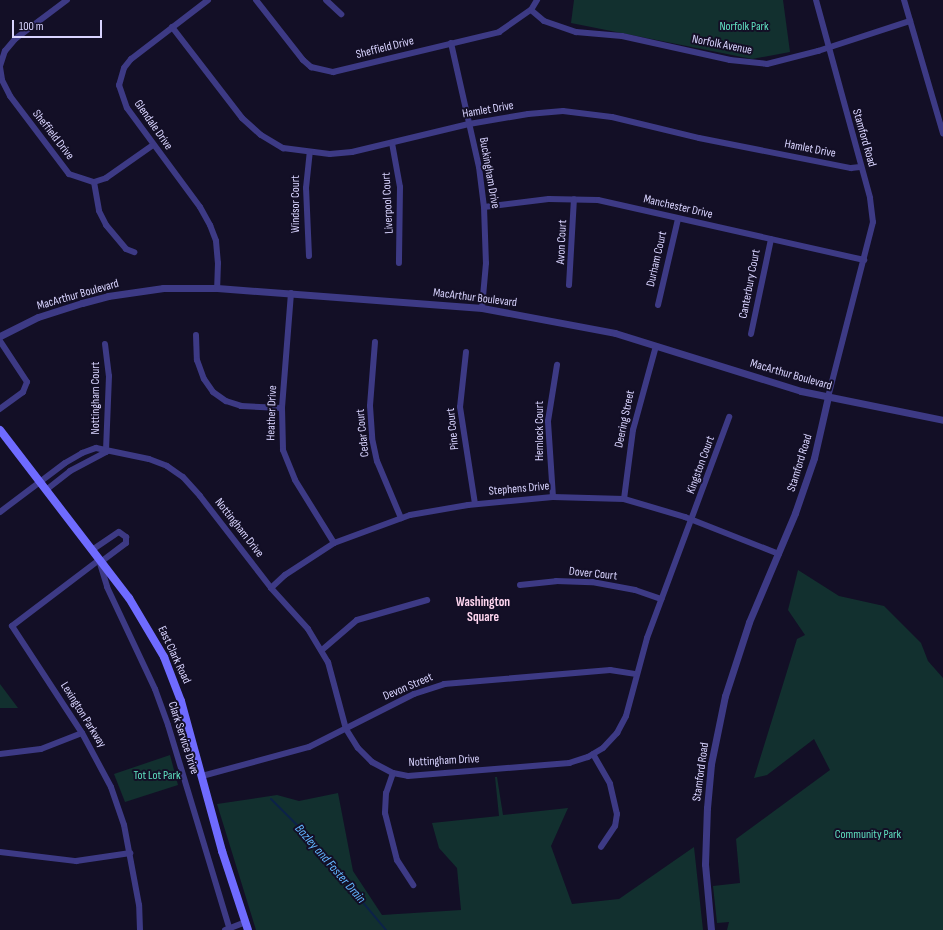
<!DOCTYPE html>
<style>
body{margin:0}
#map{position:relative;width:943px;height:930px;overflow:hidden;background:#130f26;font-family:"Sofia Sans Condensed",sans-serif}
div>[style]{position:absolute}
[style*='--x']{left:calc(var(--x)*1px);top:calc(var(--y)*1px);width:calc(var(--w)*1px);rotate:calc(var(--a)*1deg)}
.green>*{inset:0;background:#12302f}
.stream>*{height:2px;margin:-1px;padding:0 1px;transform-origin:1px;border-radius:1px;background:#0c2248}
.minor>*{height:6px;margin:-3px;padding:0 3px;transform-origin:3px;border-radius:3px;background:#3d3a85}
.tertiary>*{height:7px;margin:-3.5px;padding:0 3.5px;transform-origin:3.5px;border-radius:3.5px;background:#3d3a85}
.secondary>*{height:8px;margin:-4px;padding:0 4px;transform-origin:4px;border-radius:4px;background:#6f6bff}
span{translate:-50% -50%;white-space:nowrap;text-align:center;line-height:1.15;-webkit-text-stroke:4px #130f26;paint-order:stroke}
.park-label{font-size:12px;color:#5fe0c0}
.street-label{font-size:12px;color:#d9d4ff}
.neighbourhood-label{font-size:13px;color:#ffd6f0;font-weight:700}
.water-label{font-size:13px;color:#62b6ff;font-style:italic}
.scale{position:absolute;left:12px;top:20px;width:90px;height:18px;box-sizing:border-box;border:2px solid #d9d4ff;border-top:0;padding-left:5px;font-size:12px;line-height:14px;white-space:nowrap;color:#d9d4ff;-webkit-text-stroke:3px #130f26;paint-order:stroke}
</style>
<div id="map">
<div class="green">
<div style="clip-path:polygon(574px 0,783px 0,790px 52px,752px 59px,571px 23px)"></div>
<div style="clip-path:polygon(798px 570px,839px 596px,884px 606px,921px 643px,928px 661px,943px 678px,943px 930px,727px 930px,729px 922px,717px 923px,713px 886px,740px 883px,736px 839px,830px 770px,814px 739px,767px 775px,754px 778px,797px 639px,805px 635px,788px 610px)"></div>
<div style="clip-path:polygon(0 684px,18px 708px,0 708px)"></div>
<div style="clip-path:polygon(170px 755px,178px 785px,125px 802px,114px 774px)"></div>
<div style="clip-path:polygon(495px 777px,497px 777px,503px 815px,568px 808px,551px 846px,572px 904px,619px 899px,694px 847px,703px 930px,256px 930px,217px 804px,277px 795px,299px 801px,338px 793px,353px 871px,382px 915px,461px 910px,457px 868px,439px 848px,432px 823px,499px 816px)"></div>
</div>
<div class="stream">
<div style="--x:271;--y:799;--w:45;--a:45"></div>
<div style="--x:303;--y:831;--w:129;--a:50"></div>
</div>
<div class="minor">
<div style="--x:208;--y:0;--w:97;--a:142.5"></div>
<div style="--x:131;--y:59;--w:11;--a:128"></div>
<div style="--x:124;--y:68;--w:18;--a:106"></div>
<div style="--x:119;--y:85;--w:24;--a:71"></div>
<div style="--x:127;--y:108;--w:123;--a:53.6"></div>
<div style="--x:200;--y:207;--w:21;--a:61"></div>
<div style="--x:210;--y:225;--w:17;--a:69"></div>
<div style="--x:216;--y:241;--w:22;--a:85"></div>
<div style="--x:218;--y:263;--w:25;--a:92"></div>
<div style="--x:256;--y:0;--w:76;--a:51.9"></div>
<div style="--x:303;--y:60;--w:11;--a:41"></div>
<div style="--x:311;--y:67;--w:23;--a:13"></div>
<div style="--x:333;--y:72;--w:171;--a:-13.5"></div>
<div style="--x:499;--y:32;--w:39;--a:-35"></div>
<div style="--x:531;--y:10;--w:12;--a:-59"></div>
<div style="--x:326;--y:0;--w:21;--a:43"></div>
<div style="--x:816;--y:0;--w:205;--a:74.7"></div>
<div style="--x:870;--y:198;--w:24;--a:83"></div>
<div style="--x:873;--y:222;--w:181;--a:104.4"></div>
<div style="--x:904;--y:0;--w:139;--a:73.7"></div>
<div style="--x:531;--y:10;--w:17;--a:40"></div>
<div style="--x:544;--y:21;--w:34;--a:19"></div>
<div style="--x:576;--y:32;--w:46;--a:5"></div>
<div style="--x:622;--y:36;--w:111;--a:12.5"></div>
<div style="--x:730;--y:60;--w:37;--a:6"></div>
<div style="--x:767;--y:64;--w:53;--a:-14.3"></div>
<div style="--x:818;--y:51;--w:97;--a:-18.1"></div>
<div style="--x:172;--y:27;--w:115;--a:52.4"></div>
<div style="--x:242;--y:118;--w:25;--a:42"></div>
<div style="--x:261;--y:135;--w:26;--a:31"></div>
<div style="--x:283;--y:148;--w:47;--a:7.3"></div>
<div style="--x:330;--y:154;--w:22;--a:-5"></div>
<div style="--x:352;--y:152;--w:120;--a:-13.5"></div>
<div style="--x:469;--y:124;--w:60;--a:-9.6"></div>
<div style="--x:528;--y:114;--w:35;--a:-5"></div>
<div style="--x:563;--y:111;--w:49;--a:7"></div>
<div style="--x:612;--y:117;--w:89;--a:13.6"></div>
<div style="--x:699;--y:138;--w:155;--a:11.2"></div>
<div style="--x:851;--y:168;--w:9;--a:-6"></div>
<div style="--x:451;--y:43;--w:127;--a:77.3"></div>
<div style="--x:479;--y:167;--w:40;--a:82.9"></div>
<div style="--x:484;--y:207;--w:56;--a:88"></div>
<div style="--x:486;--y:263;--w:45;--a:95.1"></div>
<div style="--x:0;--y:66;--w:16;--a:-72"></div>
<div style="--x:5;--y:51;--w:16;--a:-50"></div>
<div style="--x:15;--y:39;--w:65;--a:-36.9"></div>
<div style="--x:0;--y:67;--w:13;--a:81"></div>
<div style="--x:2;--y:80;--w:18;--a:63"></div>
<div style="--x:10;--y:96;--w:98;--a:52.9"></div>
<div style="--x:69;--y:174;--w:26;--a:18"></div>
<div style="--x:94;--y:182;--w:13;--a:-18"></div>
<div style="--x:106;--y:178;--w:57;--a:-35.1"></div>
<div style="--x:392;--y:143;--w:45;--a:79.7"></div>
<div style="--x:400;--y:187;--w:76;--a:90.8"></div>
<div style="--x:94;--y:182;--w:29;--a:80"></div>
<div style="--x:99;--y:211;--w:16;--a:63"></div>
<div style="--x:106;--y:225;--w:31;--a:50"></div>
<div style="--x:126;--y:249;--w:9;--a:21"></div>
<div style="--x:484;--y:207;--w:65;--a:-7"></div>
<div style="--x:549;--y:199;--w:49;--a:1.2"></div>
<div style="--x:598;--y:200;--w:273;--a:12.7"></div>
<div style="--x:309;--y:256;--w:68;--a:-92.5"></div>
<div style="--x:306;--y:188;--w:36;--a:-84"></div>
<div style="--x:569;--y:285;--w:86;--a:-86.7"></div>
<div style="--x:291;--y:293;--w:115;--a:94.5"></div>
<div style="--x:282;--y:408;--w:42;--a:88.6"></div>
<div style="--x:283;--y:450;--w:32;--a:68"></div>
<div style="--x:295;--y:480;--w:74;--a:58.2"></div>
<div style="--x:658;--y:305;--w:88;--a:-76.9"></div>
<div style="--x:751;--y:334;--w:97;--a:-78.1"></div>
<div style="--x:196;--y:335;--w:25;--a:88"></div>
<div style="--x:197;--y:360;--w:20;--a:70"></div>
<div style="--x:204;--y:379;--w:16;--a:55"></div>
<div style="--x:213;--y:392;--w:16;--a:35"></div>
<div style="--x:226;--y:401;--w:16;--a:18"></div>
<div style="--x:241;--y:406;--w:41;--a:2.8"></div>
<div style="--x:0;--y:341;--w:49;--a:56.6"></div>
<div style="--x:27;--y:382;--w:11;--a:112"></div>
<div style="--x:23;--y:392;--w:29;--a:144"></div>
<div style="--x:375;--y:342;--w:64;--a:94.5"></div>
<div style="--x:370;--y:406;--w:32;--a:86"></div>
<div style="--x:372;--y:438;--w:24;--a:78"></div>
<div style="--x:377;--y:461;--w:62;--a:67.2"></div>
<div style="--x:105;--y:344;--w:32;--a:83"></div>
<div style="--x:109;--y:376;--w:76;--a:92.3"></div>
<div style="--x:466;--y:352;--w:55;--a:96.2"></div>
<div style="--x:460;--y:407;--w:98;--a:81.2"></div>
<div style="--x:46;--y:490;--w:31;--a:-38"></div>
<div style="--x:70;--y:471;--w:41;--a:-27.8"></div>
<div style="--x:553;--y:497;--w:76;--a:-93.8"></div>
<div style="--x:548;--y:421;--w:57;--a:-80.9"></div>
<div style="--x:624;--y:499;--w:70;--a:-82.6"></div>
<div style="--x:633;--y:430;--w:87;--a:-74.7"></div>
<div style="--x:0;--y:512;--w:81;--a:-37"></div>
<div style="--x:65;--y:463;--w:20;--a:-30"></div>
<div style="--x:82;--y:453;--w:15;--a:-20"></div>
<div style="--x:96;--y:448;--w:54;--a:11.7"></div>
<div style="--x:149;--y:459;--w:19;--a:21"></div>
<div style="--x:167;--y:466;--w:19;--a:35"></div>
<div style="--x:183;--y:477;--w:25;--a:48"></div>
<div style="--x:200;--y:496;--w:116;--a:52.3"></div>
<div style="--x:271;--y:588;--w:55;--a:47.9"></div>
<div style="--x:308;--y:629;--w:39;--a:59"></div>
<div style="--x:328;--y:662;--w:69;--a:75"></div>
<div style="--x:346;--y:729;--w:22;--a:58"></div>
<div style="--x:358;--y:748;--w:20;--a:45"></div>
<div style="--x:372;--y:762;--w:24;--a:28"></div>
<div style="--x:393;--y:773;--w:15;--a:11"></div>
<div style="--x:408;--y:776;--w:162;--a:-4.6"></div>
<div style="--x:569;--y:763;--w:20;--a:-18"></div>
<div style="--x:588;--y:757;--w:17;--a:-31"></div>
<div style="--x:603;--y:748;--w:21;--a:-47"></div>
<div style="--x:617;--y:733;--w:19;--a:-62"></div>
<div style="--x:626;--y:716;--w:81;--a:-74.9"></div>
<div style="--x:647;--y:638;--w:236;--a:-69.6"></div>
<div style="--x:92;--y:550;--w:32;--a:-34"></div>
<div style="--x:119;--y:532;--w:9;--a:36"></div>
<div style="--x:126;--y:537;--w:6;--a:90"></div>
<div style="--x:126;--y:543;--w:31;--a:143"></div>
<div style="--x:520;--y:585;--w:36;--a:-6"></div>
<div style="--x:556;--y:581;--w:36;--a:2"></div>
<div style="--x:592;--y:582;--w:44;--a:10.5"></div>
<div style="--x:635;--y:590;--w:28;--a:19"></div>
<div style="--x:271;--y:588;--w:19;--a:-43"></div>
<div style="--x:285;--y:575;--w:59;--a:-33.1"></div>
<div style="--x:334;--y:543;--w:81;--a:-20.2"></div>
<div style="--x:410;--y:515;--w:59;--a:-9.8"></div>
<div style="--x:468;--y:505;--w:85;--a:-5.4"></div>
<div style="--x:553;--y:497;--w:71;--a:1.6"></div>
<div style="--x:624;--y:499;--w:64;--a:16.4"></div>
<div style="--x:685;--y:517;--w:101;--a:21.5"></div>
<div style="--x:322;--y:650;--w:46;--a:-40.6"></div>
<div style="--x:357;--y:620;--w:73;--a:-15.9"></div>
<div style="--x:0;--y:754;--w:41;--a:-7"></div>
<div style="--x:41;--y:749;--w:44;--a:-21.3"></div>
<div style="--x:593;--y:754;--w:34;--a:60"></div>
<div style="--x:610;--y:784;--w:31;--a:77"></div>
<div style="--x:617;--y:814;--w:12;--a:99"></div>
<div style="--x:615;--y:826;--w:25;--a:124"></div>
<div style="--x:393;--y:773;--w:21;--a:109"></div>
<div style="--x:386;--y:793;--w:20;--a:93"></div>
<div style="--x:385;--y:813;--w:49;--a:75.7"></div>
<div style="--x:397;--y:860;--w:30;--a:57"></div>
<div style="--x:202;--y:776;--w:111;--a:-15.2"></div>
<div style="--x:309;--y:747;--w:118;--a:-26.8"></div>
<div style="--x:414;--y:694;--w:32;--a:-18"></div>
<div style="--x:444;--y:684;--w:167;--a:-4.8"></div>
<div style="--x:610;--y:670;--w:25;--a:9"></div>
<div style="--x:0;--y:852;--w:77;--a:6.8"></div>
<div style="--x:76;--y:861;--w:55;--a:-8.4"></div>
<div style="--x:140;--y:930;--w:25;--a:-92"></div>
<div style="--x:139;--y:905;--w:81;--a:-100.6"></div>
<div style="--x:124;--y:825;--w:40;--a:-108.9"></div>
<div style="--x:111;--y:787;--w:61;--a:-118.2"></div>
<div style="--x:82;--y:733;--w:128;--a:-123.2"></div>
<div style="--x:12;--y:626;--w:109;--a:-37.2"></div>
<div style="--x:99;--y:560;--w:28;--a:73"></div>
<div style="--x:107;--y:587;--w:113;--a:64.8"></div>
<div style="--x:155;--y:689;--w:38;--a:70"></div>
<div style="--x:168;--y:725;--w:214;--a:73.2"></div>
<div style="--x:225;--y:930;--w:22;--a:-21"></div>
</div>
<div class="tertiary">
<div style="--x:0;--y:336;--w:42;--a:-26.6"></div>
<div style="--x:38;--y:317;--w:46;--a:-17.7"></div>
<div style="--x:82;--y:303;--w:27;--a:-15"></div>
<div style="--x:108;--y:296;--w:56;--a:-8.3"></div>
<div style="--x:163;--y:288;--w:54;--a:0"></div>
<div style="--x:217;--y:288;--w:266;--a:4.3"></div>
<div style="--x:482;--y:308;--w:135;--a:10.6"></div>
<div style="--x:615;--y:333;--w:195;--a:17.3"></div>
<div style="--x:801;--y:391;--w:145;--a:11.5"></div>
<div style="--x:711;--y:930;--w:66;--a:-95.2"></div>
<div style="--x:705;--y:864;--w:56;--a:-88"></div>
<div style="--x:707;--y:808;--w:44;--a:-84.8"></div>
<div style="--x:711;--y:764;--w:69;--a:-78.4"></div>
<div style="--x:725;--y:696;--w:78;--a:-72"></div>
<div style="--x:749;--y:622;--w:118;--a:-67.1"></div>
<div style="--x:795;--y:513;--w:58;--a:-70.9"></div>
<div style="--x:814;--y:458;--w:63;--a:-77.1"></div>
</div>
<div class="secondary">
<div style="--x:0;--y:430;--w:212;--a:52.5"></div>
<div style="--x:129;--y:598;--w:69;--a:59.3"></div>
<div style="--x:164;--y:657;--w:47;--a:68.9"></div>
<div style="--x:181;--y:701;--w:156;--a:74.7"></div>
<div style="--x:222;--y:851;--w:83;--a:71.8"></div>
</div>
<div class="park-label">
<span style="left:744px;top:27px">Norfolk Park</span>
<span style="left:157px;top:776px">Tot Lot Park</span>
<span style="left:868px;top:835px">Community Park</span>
</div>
<div class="street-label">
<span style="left:722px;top:45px;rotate:11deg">Norfolk Avenue</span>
<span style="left:385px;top:48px;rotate:-14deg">Sheffield Drive</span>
<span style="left:488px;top:110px;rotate:-10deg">Hamlet Drive</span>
<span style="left:153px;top:125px;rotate:55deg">Glendale Drive</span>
<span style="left:53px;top:135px;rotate:52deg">Sheffield Drive</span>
<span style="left:864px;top:138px;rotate:74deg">Stamford Road</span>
<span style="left:810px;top:149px;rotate:11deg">Hamlet Drive</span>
<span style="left:489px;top:173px;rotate:80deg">Buckingham Drive</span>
<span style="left:388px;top:203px;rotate:-93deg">Liverpool Court</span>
<span style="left:296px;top:204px;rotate:-90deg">Windsor Court</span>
<span style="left:678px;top:207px;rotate:13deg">Manchester Drive</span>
<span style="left:562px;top:242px;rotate:-87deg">Avon Court</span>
<span style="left:657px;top:259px;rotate:-77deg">Durham Court</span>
<span style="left:750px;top:284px;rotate:-79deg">Canterbury Court</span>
<span style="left:78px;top:295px;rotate:-16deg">MacArthur Boulevard</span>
<span style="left:475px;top:298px;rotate:7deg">MacArthur Boulevard</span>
<span style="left:791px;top:375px;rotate:16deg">MacArthur Boulevard</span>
<span style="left:96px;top:398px;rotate:-90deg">Nottingham Court</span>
<span style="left:272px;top:413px;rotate:-88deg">Heather Drive</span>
<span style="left:625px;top:419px;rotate:-78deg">Deering Street</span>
<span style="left:453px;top:429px;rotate:-96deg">Pine Court</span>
<span style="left:540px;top:431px;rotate:-90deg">Hemlock Court</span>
<span style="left:363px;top:433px;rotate:-96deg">Cedar Court</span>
<span style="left:800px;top:463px;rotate:-73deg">Stamford Road</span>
<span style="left:701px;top:465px;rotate:-70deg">Kingston Court</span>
<span style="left:519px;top:489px;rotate:-5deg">Stephens Drive</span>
<span style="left:239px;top:528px;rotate:52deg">Nottingham Drive</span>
<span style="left:593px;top:574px;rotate:6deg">Dover Court</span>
<span style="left:174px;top:655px;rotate:65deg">East Clark Road</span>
<span style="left:408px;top:687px;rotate:-23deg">Devon Street</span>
<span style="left:83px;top:715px;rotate:58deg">Lexington Parkway</span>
<span style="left:183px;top:738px;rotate:72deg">Clark Service Drive</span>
<span style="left:444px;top:761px;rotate:-3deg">Nottingham Drive</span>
<span style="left:701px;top:772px;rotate:-82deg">Stamford Road</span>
</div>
<div class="neighbourhood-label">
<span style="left:483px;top:610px">Washington<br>Square</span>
</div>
<div class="water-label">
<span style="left:330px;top:864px;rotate:49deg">Bazley and Foster Drain</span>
</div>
<div class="scale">100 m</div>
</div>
